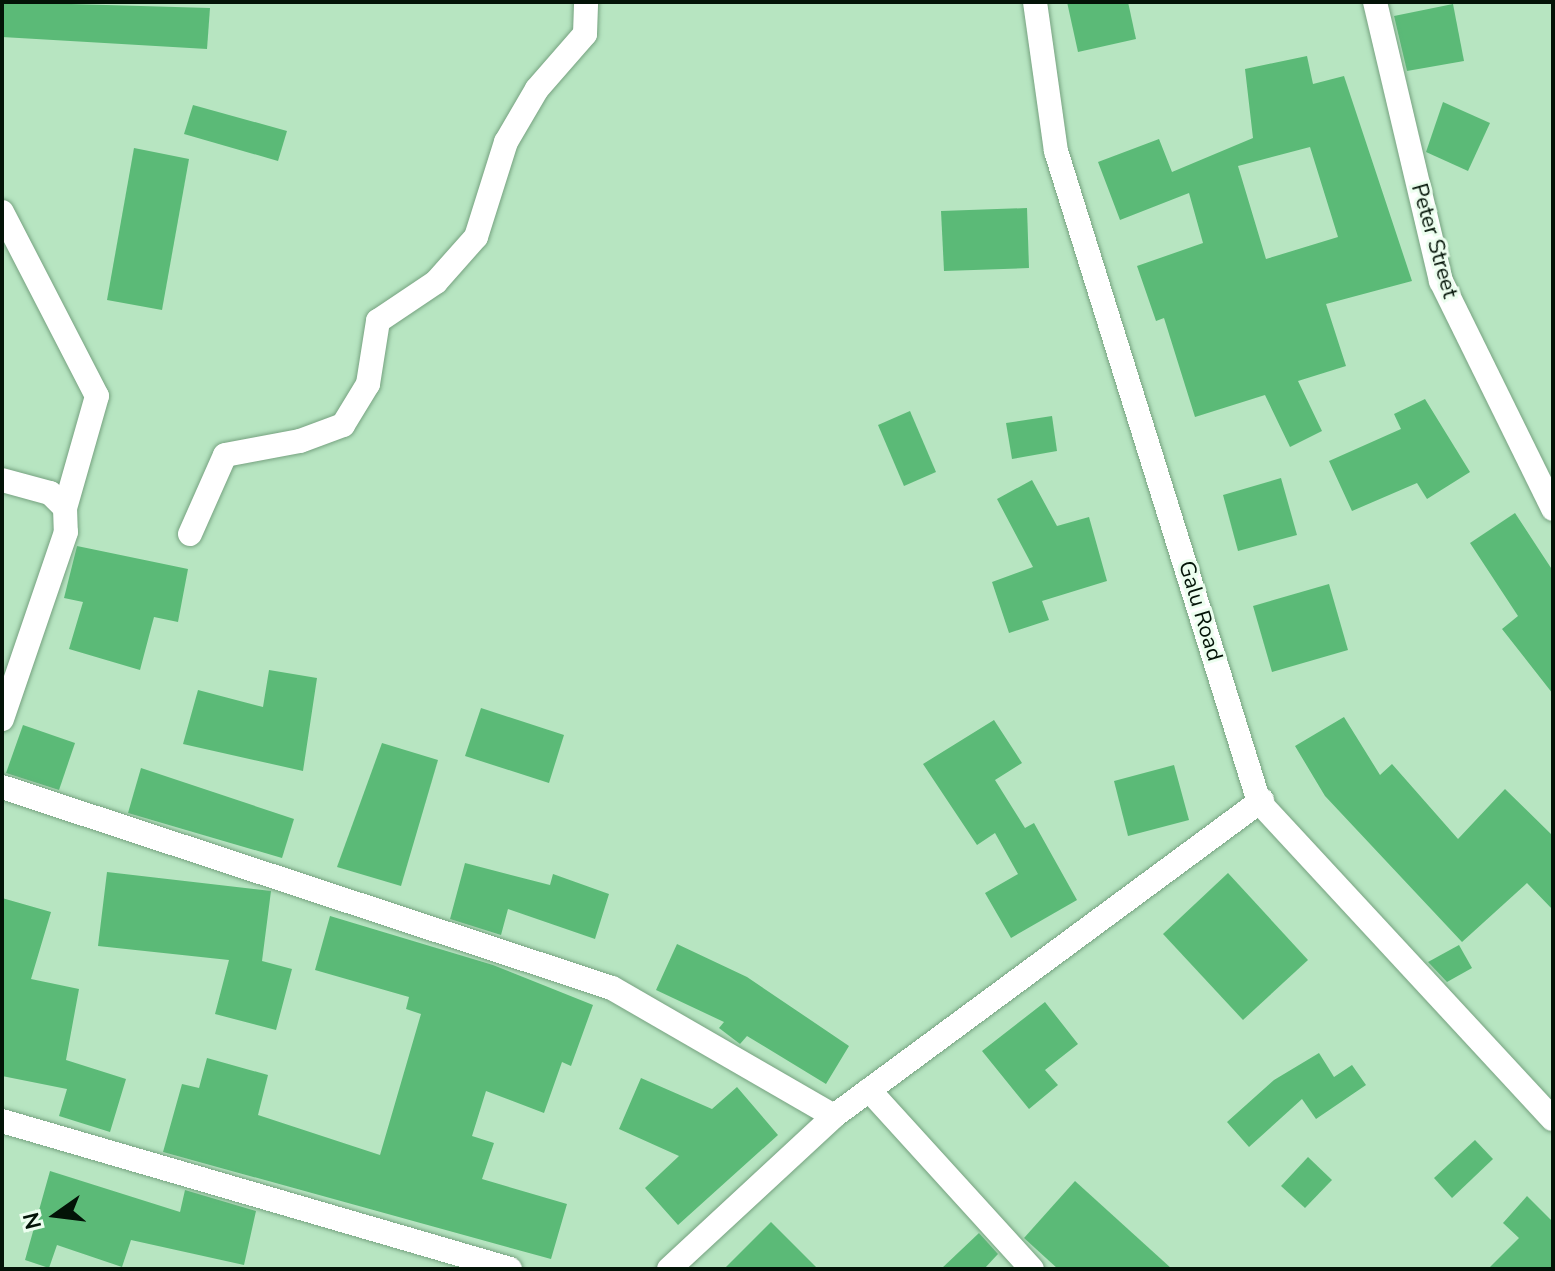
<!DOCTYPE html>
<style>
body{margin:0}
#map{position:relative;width:1555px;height:1271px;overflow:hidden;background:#b7e5c1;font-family:"Nunito Sans",sans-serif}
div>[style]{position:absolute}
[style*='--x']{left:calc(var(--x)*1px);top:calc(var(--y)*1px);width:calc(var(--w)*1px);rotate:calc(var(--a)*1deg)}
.building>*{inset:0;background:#5bba77}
.roads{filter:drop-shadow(0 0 2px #76a280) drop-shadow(0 0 2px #76a280)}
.street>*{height:24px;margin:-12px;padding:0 12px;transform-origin:12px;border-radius:12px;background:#fff}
span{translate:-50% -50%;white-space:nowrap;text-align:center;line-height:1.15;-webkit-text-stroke:6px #ecfeef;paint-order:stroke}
.street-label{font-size:22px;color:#031307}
.frame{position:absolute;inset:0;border:4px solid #031307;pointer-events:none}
.north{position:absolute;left:16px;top:1175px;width:80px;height:80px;-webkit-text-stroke:6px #ecfeef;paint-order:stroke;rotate:256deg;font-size:22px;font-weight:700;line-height:32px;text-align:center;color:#031307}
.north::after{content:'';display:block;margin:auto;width:28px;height:36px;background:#031307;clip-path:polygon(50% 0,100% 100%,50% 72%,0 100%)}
</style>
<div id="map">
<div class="building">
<div style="clip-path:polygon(2px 2px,210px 8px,207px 49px,2px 37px)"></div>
<div style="clip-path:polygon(1067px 2px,1128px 2px,1136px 39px,1078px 52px)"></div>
<div style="clip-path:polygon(1453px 4px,1464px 61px,1407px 71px,1394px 16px)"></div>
<div style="clip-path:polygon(evenodd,1307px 56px,1313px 84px,1344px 76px,1412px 281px,1326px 304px,1346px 366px,1298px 381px,1322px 431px,1290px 447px,1265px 395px,1195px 417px,1164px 318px,1156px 321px,1137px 266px,1203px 243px,1189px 193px,1120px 220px,1098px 162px,1159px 139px,1172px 172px,1253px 138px,1245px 69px,1307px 56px,1310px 147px,1338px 237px,1266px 259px,1238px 166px,1310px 147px)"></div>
<div style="clip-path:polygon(1443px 102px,1490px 123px,1468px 171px,1426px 152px)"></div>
<div style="clip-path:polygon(193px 105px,287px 131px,278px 161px,184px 134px)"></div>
<div style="clip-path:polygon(134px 148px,189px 159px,162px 310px,107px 300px)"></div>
<div style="clip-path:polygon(1027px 208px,1029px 268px,944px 271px,941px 211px)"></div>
<div style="clip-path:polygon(1425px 399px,1470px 472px,1427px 499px,1417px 483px,1352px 511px,1329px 461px,1401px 429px,1394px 414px)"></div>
<div style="clip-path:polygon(910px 411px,936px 472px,904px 486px,878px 425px)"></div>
<div style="clip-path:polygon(1052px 416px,1057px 451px,1012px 459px,1006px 423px)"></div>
<div style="clip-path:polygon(1281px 478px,1297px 535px,1238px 551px,1223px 495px)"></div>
<div style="clip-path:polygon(1032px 480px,1057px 526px,1089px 517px,1107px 581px,1042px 601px,1049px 620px,1009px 633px,992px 582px,1033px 567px,997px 499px)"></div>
<div style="clip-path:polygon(1515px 513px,1553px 571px,1553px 694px,1502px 629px,1518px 616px,1470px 543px)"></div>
<div style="clip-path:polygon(77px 546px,188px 569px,178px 622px,154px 617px,140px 670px,69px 649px,83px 602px,64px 598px)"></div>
<div style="clip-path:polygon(1329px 584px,1348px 650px,1272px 672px,1253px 606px)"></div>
<div style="clip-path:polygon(269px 670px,317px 678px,303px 771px,183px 744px,198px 690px,263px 707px)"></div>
<div style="clip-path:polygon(481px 708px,564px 735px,549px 783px,465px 756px)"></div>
<div style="clip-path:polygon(1344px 717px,1380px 775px,1392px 764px,1458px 839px,1505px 789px,1553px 836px,1553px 910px,1527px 883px,1462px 942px,1325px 796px,1295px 746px)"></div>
<div style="clip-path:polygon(994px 720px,1022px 763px,995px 780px,1025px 828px,1034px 823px,1077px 900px,1011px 938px,985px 893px,1018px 874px,995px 833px,977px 845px,923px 764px)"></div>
<div style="clip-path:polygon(23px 725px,75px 743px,59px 790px,6px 773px)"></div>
<div style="clip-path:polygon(382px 743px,438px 760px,401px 886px,337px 867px)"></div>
<div style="clip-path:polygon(1174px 765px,1189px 820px,1128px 836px,1114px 781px)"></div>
<div style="clip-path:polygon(141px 768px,294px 819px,282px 858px,128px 813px)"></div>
<div style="clip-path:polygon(465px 863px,550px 885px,553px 874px,609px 894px,595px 939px,508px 909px,501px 935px,450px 919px)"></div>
<div style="clip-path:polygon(107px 872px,271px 891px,262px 961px,292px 969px,276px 1030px,215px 1014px,229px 960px,98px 946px)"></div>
<div style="clip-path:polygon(1228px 873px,1308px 960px,1243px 1020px,1163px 934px)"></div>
<div style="clip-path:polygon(2px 898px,51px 912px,31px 979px,79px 989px,66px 1060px,126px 1079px,110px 1132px,59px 1116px,67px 1089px,2px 1076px)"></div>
<div style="clip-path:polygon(330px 916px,493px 965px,593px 1005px,571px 1066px,562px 1062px,544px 1113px,486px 1091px,472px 1136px,494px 1143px,482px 1179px,567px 1204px,551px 1259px,163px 1152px,182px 1084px,199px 1088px,207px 1058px,268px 1075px,258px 1115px,380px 1155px,421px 1014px,406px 1009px,409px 997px,315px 970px)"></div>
<div style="clip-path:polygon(677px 944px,747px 977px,849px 1046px,826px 1084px,747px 1036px,740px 1044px,719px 1028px,724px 1022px,656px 990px)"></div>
<div style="clip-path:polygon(1459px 945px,1472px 968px,1447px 982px,1428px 962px)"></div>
<div style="clip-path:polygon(1045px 1002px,1078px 1044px,1045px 1070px,1058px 1085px,1029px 1109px,982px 1051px)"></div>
<div style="clip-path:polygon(1319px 1053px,1334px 1077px,1352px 1065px,1366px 1085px,1316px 1119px,1302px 1099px,1249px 1147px,1227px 1122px,1274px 1080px)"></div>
<div style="clip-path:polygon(641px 1078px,712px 1109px,737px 1087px,778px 1135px,678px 1225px,645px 1188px,679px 1156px,619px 1129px)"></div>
<div style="clip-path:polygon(1475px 1140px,1493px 1159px,1452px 1198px,1434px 1178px)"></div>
<div style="clip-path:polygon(1308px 1157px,1332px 1180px,1305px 1208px,1281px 1186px)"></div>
<div style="clip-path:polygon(50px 1171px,180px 1212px,185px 1190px,256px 1211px,244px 1265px,131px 1240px,122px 1267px,57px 1245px,49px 1268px,25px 1260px)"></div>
<div style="clip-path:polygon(1075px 1181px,1172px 1269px,1058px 1269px,1024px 1238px)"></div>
<div style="clip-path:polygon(1527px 1196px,1553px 1222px,1553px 1269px,1488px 1269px,1519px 1238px,1503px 1223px)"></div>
<div style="clip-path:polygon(771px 1222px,818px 1269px,724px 1269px)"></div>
<div style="clip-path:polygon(979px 1233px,998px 1254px,984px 1269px,941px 1269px)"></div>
</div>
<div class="roads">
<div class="street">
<div style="--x:1035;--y:2;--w:150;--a:82"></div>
<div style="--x:1056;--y:151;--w:682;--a:72.68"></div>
<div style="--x:1259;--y:802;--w:432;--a:47.2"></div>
<div style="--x:1375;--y:2;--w:287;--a:76.7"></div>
<div style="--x:1441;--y:281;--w:254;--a:63.8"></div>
<div style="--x:2;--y:212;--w:207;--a:62.7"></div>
<div style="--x:97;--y:396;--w:116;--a:105.9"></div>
<div style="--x:2;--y:480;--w:50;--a:15.2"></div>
<div style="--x:50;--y:493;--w:21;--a:45"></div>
<div style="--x:65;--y:508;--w:24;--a:88"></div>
<div style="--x:66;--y:532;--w:198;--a:108.9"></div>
<div style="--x:190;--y:534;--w:86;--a:-66.1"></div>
<div style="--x:225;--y:455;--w:76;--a:-10.6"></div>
<div style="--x:300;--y:441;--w:46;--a:-20.4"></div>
<div style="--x:343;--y:425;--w:48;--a:-58.6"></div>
<div style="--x:368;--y:384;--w:64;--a:-81"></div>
<div style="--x:378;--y:321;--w:70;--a:-33.9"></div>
<div style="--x:436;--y:282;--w:60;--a:-48.4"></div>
<div style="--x:476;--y:237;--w:100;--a:-72.5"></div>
<div style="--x:506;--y:142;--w:61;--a:-59.7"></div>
<div style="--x:537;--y:89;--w:73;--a:-48.9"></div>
<div style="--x:585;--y:34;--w:32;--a:-88"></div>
<div style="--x:2;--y:787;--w:642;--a:18.24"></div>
<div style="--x:612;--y:988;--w:256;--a:30"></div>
<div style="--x:869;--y:1090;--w:242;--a:47.7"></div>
<div style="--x:2;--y:1121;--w:529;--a:16.24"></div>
<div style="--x:669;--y:1269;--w:225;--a:-42.8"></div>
<div style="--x:834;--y:1116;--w:532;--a:-36.44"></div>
</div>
</div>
<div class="street-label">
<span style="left:1434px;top:241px;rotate:74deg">Peter Street</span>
<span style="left:1200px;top:611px;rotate:73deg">Galu Road</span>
</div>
<div class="frame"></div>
<div class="north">N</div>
</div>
